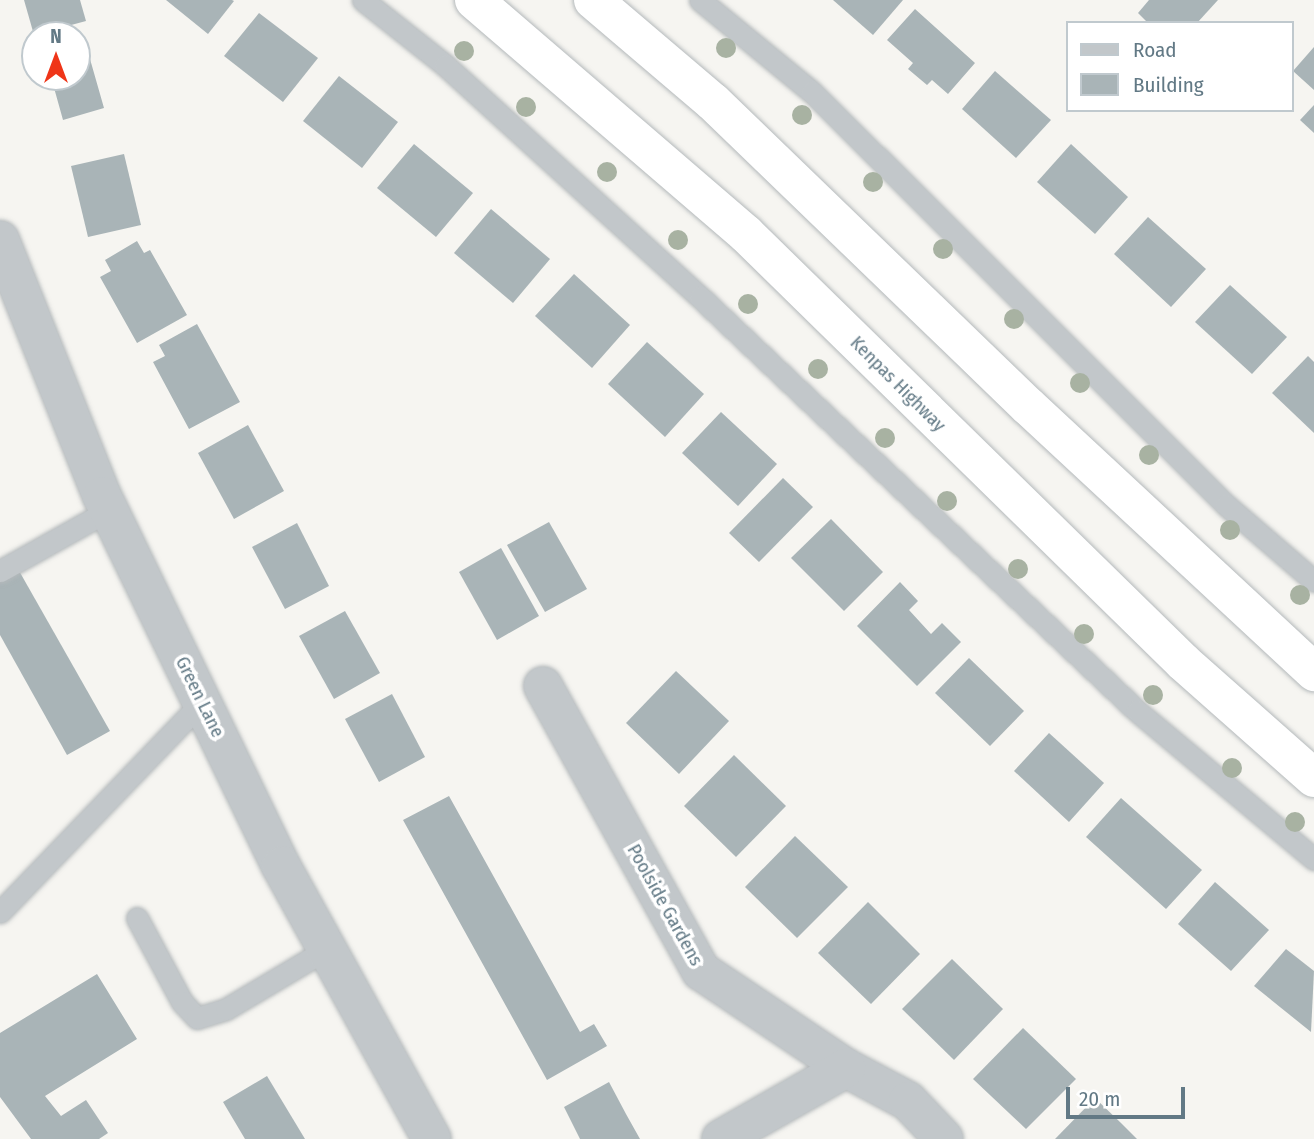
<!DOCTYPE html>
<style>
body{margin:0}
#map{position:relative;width:1314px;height:1139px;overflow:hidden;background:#f6f5f1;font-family:"Fira Sans Condensed",sans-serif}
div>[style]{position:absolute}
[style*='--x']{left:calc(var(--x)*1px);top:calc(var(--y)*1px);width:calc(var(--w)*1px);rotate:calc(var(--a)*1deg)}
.building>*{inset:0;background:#a9b4b7}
.roads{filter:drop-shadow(0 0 2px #b4b9bb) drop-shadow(0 0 2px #b4b9bb)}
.service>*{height:21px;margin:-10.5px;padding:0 10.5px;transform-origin:10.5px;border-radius:10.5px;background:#c2c7ca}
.minor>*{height:38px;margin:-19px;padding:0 19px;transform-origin:19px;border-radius:19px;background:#c2c7ca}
.tertiary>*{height:38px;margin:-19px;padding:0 19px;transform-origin:19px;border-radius:19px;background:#c2c7ca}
.trunk>*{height:38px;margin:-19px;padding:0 19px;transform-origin:19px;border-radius:19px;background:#fff}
.trees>*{width:20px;height:20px;margin:-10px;border-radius:50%;background:#a8b2a2}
span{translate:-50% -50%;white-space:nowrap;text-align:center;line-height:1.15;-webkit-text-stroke:7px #fff;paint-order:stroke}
.street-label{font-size:19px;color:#627985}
.legend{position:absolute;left:1066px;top:21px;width:228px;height:91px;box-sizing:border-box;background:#fff;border:2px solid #c0c9ce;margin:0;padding:9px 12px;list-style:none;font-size:21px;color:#627985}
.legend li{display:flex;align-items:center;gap:14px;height:35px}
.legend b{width:35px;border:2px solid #c0c9ce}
.north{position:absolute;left:21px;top:21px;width:70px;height:70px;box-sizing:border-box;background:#fff;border:2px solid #c0c9ce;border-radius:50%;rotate:0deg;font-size:19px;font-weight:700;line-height:28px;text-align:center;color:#627985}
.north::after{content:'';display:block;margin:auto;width:24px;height:32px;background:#ef3518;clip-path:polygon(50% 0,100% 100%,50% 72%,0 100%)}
.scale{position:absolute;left:1066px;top:1087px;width:119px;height:32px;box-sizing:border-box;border:4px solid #627985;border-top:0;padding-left:9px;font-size:21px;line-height:24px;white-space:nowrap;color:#627985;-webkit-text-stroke:5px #fff;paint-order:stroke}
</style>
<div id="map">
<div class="building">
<div style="clip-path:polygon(24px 0,80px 0,86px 21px,34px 35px)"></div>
<div style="clip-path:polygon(166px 0,232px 0,234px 1px,208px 34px)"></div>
<div style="clip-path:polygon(833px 0,903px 0,873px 35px)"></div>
<div style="clip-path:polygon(1149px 0,1218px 0,1197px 23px,1148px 23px,1138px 13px)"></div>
<div style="clip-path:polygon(915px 9px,975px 63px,948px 94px,932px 80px,927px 85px,908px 69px,913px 63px,887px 40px)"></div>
<div style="clip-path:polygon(259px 13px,318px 58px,283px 102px,224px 56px)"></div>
<div style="clip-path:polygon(86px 45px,104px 108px,63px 120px,51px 77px,77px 77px,77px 47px)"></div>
<div style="clip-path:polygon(1314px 47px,1314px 90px,1293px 71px)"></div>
<div style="clip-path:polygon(995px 71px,1051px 120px,1016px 158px,962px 109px)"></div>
<div style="clip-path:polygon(339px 76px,398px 122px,362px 168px,303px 121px)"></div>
<div style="clip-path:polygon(1314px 105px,1314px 133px,1300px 120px)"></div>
<div style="clip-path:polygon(414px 144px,473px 193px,436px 237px,377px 188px)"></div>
<div style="clip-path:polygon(1071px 144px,1128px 197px,1095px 234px,1037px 182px)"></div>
<div style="clip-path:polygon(124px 154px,141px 225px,88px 237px,71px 166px)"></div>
<div style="clip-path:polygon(491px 209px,550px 259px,513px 303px,454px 253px)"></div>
<div style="clip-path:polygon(1148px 217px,1206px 269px,1171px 307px,1114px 254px)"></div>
<div style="clip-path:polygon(137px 241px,144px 253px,150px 250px,187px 315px,137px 343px,100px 277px,111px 271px,105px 260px)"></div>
<div style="clip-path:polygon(574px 274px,630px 325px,592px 368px,535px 316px)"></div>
<div style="clip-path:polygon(1230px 285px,1287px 337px,1252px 374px,1195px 322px)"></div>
<div style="clip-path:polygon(197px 324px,240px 402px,189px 429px,153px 362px,165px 356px,159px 345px)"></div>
<div style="clip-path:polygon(647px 342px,704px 394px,665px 437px,608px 384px)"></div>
<div style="clip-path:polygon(1308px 356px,1314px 362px,1314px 433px,1272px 393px)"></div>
<div style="clip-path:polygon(721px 412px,777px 464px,738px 506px,682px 453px)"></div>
<div style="clip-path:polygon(248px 425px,284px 491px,234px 519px,198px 453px)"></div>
<div style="clip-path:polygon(783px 478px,813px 507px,759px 562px,729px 533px)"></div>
<div style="clip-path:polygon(831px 519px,883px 572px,844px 611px,791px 558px)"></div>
<div style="clip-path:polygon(549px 522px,587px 589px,545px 612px,507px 545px)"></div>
<div style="clip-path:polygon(297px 523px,329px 586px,285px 609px,252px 547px)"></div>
<div style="clip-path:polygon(501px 548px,539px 616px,497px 640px,459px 572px)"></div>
<div style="clip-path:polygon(18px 569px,110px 731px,67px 755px,0 635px,0 579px)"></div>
<div style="clip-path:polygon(900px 582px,918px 601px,909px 610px,931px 634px,942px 623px,961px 642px,917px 686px,857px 626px)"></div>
<div style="clip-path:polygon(345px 611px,380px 673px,334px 699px,299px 636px)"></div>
<div style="clip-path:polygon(969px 658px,1024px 711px,990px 746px,935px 693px)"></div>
<div style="clip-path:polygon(676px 671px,729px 721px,679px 774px,626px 723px)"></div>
<div style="clip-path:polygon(392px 694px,425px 757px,379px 782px,345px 719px)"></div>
<div style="clip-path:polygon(1049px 733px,1104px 783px,1069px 822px,1014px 771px)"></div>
<div style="clip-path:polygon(734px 755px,786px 806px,736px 857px,684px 806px)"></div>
<div style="clip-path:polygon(449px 796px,580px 1032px,594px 1024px,607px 1046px,547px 1080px,403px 820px)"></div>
<div style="clip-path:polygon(1121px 798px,1202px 870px,1166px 909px,1086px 837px)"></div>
<div style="clip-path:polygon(795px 836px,848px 887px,797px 938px,745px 887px)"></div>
<div style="clip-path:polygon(1215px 882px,1269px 930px,1231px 971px,1178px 924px)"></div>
<div style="clip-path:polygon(868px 902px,920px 954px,871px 1004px,818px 953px)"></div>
<div style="clip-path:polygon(1286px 949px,1314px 971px,1311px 1032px,1254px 986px)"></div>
<div style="clip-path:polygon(952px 959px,1003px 1009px,954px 1060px,902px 1009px)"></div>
<div style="clip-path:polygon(97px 974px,137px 1039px,45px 1096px,61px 1116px,86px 1100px,108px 1133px,99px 1139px,31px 1139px,0 1097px,0 1033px)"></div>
<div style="clip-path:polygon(1023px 1028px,1076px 1079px,1026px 1129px,973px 1079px)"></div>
<div style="clip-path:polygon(267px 1076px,305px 1139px,245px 1139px,223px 1102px)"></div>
<div style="clip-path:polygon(609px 1082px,626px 1114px,640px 1139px,580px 1139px,564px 1107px)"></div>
<div style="clip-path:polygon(1095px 1098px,1121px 1123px,1137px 1139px,1055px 1139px)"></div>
</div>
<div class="roads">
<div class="service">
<div style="--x:363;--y:0;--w:105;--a:38.4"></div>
<div style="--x:445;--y:65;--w:345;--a:42.3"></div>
<div style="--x:700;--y:297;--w:602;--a:43.45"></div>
<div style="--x:1137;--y:711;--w:231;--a:39.9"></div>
<div style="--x:700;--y:0;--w:145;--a:39.4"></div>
<div style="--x:812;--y:92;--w:585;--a:44.93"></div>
<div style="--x:1226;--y:505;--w:116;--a:40.8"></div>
<div style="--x:0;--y:571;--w:125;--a:-29.2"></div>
<div style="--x:0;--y:912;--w:291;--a:-46.1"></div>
<div style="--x:137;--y:918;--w:95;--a:61.8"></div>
<div style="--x:182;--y:1002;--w:22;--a:47"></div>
<div style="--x:197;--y:1018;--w:30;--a:-17"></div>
<div style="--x:226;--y:1009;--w:117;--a:-30.7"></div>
</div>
<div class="minor">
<div style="--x:543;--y:686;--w:326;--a:61"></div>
<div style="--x:701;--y:971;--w:174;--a:33.8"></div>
<div style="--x:846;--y:1068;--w:70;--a:28"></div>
<div style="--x:908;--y:1101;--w:52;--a:46.5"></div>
<div style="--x:721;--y:1139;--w:144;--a:-29.6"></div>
</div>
<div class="tertiary">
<div style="--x:0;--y:240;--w:276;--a:68.3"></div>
<div style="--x:102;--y:496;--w:411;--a:64.2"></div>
<div style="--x:281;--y:866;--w:312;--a:61.1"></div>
</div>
<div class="trunk">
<div style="--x:474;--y:0;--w:359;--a:40.7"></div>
<div style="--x:746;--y:234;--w:612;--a:44.4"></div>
<div style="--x:1183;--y:662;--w:175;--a:41.5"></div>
<div style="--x:593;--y:0;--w:157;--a:40.4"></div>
<div style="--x:713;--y:102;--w:438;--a:44"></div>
<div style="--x:1028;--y:406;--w:391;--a:42.9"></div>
</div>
</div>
<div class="trees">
<div style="left:726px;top:48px"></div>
<div style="left:464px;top:51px"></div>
<div style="left:526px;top:107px"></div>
<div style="left:802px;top:115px"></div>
<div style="left:607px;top:172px"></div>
<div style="left:873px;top:182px"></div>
<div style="left:678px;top:240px"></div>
<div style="left:943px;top:249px"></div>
<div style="left:748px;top:304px"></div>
<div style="left:1014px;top:319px"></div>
<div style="left:818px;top:369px"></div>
<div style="left:1080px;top:383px"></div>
<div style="left:885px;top:438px"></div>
<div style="left:1149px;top:455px"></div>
<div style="left:947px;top:501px"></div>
<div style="left:1230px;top:530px"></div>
<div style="left:1018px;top:569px"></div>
<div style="left:1300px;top:595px"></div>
<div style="left:1084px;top:634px"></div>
<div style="left:1153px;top:695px"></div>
<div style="left:1232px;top:768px"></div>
<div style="left:1295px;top:822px"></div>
</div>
<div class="street-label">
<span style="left:898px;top:384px;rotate:45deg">Kenpas Highway</span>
<span style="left:200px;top:697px;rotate:64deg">Green Lane</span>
<span style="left:665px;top:905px;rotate:61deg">Poolside Gardens</span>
</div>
<ul class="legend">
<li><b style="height:9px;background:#c2c7ca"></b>Road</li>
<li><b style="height:19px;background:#a9b4b7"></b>Building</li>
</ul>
<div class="north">N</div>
<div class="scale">20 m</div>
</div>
